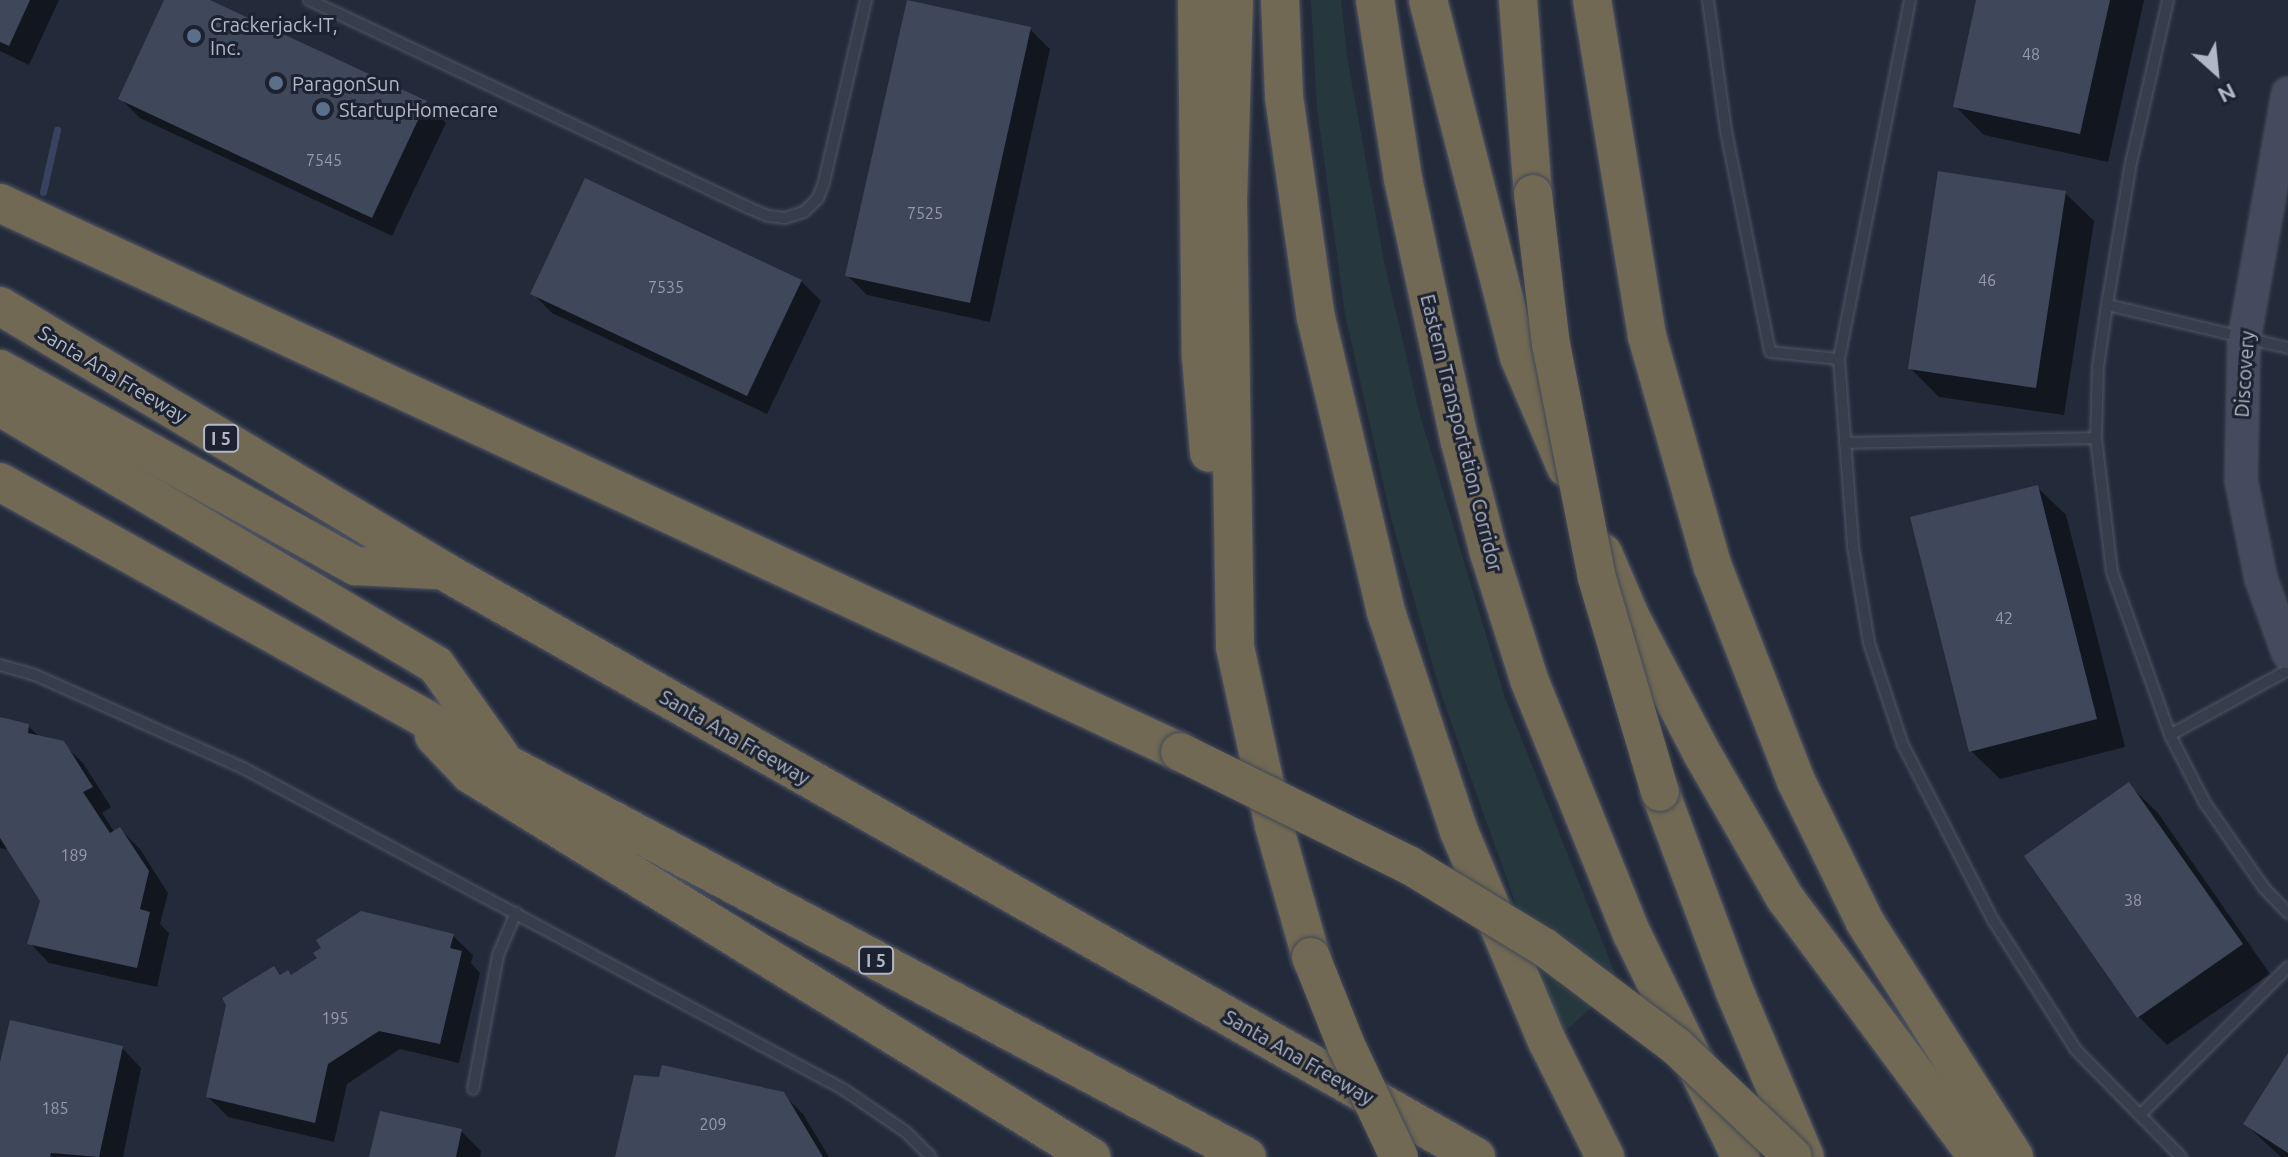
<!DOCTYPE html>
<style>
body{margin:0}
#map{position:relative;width:2288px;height:1157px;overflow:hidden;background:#232a3a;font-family:Ubuntu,sans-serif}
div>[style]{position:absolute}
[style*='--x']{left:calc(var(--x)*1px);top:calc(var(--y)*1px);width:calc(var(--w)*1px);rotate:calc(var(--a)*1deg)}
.green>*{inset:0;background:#26383d}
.shadow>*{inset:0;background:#0007}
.stream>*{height:7px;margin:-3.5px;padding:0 3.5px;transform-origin:3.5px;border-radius:3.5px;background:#374361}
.building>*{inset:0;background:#3f485a}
.roads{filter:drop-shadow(0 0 2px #525766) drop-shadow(0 0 2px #525766)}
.lane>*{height:10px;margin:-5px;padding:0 5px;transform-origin:5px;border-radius:5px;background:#373d4b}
.secondary>*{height:30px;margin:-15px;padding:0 15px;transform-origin:15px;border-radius:15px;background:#454b5e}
.highway>*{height:38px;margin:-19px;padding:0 19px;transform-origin:19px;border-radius:19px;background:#716954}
.bridges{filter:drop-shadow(0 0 2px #424756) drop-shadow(0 0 2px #424756)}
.highway-bridge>*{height:38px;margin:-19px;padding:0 19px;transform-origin:19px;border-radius:19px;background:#716954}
.dots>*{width:22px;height:22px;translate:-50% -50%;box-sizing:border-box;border:4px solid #1c2230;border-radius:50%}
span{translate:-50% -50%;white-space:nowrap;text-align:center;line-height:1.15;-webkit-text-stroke:6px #1c2230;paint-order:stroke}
.number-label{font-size:16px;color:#959bac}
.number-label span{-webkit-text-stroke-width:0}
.shield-label span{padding:2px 6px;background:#1c2230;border:2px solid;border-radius:6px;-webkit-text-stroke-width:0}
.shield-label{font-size:18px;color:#b2b7c7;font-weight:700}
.poi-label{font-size:20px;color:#b2b7c7}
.left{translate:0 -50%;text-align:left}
.street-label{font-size:20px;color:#b2b7c7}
.north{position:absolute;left:2176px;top:32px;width:80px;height:80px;-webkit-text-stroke:6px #1c2230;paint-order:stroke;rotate:153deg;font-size:22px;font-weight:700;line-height:32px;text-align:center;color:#b2b7c7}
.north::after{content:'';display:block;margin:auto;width:28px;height:36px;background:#b2b7c7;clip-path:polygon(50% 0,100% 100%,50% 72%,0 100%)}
</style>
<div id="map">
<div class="green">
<div style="clip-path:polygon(1311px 0,1341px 0,1347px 56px,1384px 261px,1420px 415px,1505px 698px,1619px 983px,1562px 1034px,1440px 691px,1391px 518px,1345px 314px,1317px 108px)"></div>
</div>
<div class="shadow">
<div style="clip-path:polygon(0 0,59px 0,29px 65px,0 51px)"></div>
<div style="clip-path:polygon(166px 0,205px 0,426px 103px,446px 123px,392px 236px,140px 118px,120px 98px)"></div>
<div style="clip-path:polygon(1978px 0,2144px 0,2108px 162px,1984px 135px,1955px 106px)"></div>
<div style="clip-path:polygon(1030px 29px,1050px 49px,990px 322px,867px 295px,847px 275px)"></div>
<div style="clip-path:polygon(2065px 193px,2094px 221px,2064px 415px,1939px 397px,1910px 368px)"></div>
<div style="clip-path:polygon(801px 281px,821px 301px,767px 414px,552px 313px,533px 294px)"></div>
<div style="clip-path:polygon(2037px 487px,2066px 515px,2125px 747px,2000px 779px,1971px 751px)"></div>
<div style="clip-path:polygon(0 719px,28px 726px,41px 738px,62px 743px,83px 763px,111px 807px,102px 813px,115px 833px,120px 829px,140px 849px,168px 893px,160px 924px,169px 933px,157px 987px,49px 963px,30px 943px,42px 901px,10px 850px,0 848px)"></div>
<div style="clip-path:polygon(2129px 785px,2158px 813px,2270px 974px,2167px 1045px,2139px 1017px,2027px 856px)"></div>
<div style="clip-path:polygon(453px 936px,473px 955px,471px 963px,480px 973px,459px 1063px,400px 1049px,347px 1084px,334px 1142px,228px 1117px,208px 1097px,228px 1004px,274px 968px,282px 976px,291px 976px)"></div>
<div style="clip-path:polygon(11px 1023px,122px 1048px,141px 1068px,123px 1157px,0 1157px,0 1061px)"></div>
<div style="clip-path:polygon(2288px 1057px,2288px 1157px,2281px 1157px,2245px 1124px)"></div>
<div style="clip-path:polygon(783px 1094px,803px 1114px,829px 1157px,617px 1157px)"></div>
<div style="clip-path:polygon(461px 1131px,481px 1151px,480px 1157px,371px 1157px)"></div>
</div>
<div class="stream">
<div style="--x:43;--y:192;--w:64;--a:-77.3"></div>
</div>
<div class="building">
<div style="clip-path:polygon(0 0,30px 0,9px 46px,0 42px)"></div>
<div style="clip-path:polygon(164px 0,210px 0,427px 101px,372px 218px,118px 99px)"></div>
<div style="clip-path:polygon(907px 0,1031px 27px,970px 303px,845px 276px)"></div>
<div style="clip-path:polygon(1976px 0,2110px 0,2080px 134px,1953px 107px)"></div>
<div style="clip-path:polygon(1938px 171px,2066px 191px,2036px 388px,1908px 369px)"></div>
<div style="clip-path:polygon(585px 178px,802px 280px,747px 396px,530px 294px)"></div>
<div style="clip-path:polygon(2038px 485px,2097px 719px,1969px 752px,1910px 517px)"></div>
<div style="clip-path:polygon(0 717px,29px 724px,28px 733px,64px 741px,93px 787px,83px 792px,110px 833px,120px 827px,149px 871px,140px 909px,150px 912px,137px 968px,27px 944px,40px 901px,0 838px)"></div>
<div style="clip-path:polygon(2129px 782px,2243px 944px,2137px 1018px,2024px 856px)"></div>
<div style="clip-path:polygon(361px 911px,454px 934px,450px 948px,462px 951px,440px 1044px,379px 1031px,328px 1064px,315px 1123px,206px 1097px,226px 1005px,222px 998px,274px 966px,280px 975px,288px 970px,291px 975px,317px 958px,313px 953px,321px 948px,316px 940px)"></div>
<div style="clip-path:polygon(10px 1020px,123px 1046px,99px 1157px,51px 1153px,50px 1157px,0 1157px,0 1062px)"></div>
<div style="clip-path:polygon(2288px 1053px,2288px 1153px,2243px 1124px)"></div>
<div style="clip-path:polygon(662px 1065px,784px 1092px,823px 1157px,615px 1157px,634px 1075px,659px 1077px)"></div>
<div style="clip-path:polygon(380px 1111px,462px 1129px,456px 1157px,369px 1157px)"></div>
</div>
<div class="roads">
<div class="lane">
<div style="--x:309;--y:0;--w:487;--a:25.3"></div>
<div style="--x:749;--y:208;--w:21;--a:23"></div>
<div style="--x:768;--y:216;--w:17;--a:7"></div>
<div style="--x:785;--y:218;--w:20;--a:-18"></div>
<div style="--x:804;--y:212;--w:20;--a:-45"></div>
<div style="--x:818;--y:198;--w:17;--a:-69"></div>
<div style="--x:824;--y:182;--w:187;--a:-77"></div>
<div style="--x:1708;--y:0;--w:132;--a:82.2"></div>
<div style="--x:1726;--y:131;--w:225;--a:78.7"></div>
<div style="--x:1770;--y:352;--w:69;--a:5.8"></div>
<div style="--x:1839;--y:359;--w:189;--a:85.7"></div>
<div style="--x:1853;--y:547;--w:97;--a:80.5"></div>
<div style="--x:1869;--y:643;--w:108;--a:71.6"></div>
<div style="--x:1903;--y:745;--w:197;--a:62.8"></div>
<div style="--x:1993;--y:920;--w:154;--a:57.4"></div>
<div style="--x:2076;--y:1050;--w:150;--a:45.5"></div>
<div style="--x:2107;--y:305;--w:144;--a:-80.4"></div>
<div style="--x:2131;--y:163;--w:167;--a:-77.2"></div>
<div style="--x:2288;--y:348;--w:186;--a:-166.6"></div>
<div style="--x:2107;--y:305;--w:63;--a:98.3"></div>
<div style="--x:2098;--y:367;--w:71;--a:91.6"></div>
<div style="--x:2096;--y:438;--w:135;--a:83.2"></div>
<div style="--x:2112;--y:572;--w:173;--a:70.4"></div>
<div style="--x:2170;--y:735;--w:135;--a:-28.8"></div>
<div style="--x:1839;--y:359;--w:366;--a:-78.8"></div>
<div style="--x:1845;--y:443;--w:251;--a:-1.1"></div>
<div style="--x:0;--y:665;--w:36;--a:16"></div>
<div style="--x:35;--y:675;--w:230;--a:24.1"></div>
<div style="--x:245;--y:769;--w:678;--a:28.15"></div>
<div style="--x:843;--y:1089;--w:76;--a:34.3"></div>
<div style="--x:906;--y:1132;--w:35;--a:45"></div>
<div style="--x:2170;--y:735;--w:76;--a:62.8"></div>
<div style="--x:2205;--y:803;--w:103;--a:55.2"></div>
<div style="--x:2264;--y:888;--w:35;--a:46"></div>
<div style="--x:473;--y:1089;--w:136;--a:-79.4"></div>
<div style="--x:498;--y:955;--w:46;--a:-66.8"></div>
<div style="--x:2140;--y:1115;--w:209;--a:-45"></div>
</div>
<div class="secondary">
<div style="--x:2288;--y:93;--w:251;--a:100.1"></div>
<div style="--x:2244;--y:340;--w:140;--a:91.2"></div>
<div style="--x:2241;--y:480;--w:101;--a:78.6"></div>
<div style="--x:2261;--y:579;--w:79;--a:70"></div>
</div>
<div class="highway">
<div style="--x:1197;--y:0;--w:357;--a:89.4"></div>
<div style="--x:1201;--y:357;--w:96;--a:85.2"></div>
<div style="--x:1234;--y:0;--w:199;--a:91.7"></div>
<div style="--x:1228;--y:199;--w:448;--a:89.1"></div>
<div style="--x:1235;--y:647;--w:183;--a:77.7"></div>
<div style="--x:1274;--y:826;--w:136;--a:74.2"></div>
<div style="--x:1280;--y:0;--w:97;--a:87.6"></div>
<div style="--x:1284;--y:97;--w:223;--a:81.8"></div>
<div style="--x:1316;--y:318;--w:302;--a:76.6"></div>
<div style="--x:1386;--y:612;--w:231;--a:71.6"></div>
<div style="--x:1459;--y:831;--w:228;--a:67.3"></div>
<div style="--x:1547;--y:1041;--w:130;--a:63.4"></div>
<div style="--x:1375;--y:0;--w:181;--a:81.1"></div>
<div style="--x:1403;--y:179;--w:269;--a:77.8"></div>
<div style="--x:1460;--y:442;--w:115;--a:75.4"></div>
<div style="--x:1489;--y:553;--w:135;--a:72.4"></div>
<div style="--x:1530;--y:682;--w:272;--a:68"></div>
<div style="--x:1632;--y:934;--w:248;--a:64"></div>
<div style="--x:1428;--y:0;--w:368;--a:75.7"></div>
<div style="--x:1519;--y:357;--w:120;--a:66.9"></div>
<div style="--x:1518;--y:0;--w:195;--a:85.6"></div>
<div style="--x:1592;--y:0;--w:340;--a:80.7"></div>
<div style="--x:1647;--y:336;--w:240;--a:74.1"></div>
<div style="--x:1713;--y:567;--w:230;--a:68.8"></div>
<div style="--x:1796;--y:781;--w:157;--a:63.9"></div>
<div style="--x:1865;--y:922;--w:278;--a:57.6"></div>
<div style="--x:0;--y:203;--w:1301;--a:24.95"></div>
<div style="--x:0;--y:306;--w:515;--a:30.85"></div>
<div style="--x:442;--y:570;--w:1189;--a:29.58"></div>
<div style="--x:0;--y:369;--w:407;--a:29"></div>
<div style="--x:356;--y:566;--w:80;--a:2.9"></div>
<div style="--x:0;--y:407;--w:507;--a:30.61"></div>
<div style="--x:436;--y:665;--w:110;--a:54.6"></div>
<div style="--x:0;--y:482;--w:578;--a:29.09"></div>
<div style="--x:505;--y:763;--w:840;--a:27.97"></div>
<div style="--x:1603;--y:553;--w:71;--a:66.7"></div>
<div style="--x:1631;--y:618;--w:155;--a:62.3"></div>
<div style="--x:1703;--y:755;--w:165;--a:60.2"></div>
<div style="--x:1785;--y:898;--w:322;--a:53.4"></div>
<div style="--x:434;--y:736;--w:52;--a:46.5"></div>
<div style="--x:470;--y:774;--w:730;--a:31.66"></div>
<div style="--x:1660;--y:792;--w:211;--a:69.5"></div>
<div style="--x:1734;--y:990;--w:181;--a:67"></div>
</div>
</div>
<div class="bridges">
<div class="highway-bridge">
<div style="--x:1533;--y:194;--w:151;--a:83.2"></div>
<div style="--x:1551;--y:344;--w:238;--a:78.9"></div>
<div style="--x:1597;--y:578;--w:223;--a:73.6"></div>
<div style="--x:1180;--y:752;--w:255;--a:26.3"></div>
<div style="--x:1409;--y:865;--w:158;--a:31.3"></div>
<div style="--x:1544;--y:947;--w:165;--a:36.9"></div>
<div style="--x:1676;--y:1046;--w:161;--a:43.5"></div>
<div style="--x:1311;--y:957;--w:95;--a:68.3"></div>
<div style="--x:1346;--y:1045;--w:124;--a:64.7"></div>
</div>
</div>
<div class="dots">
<div style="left:194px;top:36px;background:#5c6f8a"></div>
<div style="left:276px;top:83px;background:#5c6f8a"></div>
<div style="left:323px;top:109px;background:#5c6f8a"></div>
</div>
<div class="number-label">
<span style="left:2031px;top:54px">48</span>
<span style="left:324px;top:160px">7545</span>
<span style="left:925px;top:213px">7525</span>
<span style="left:1987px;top:280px">46</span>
<span style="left:666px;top:287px">7535</span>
<span style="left:2004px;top:618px">42</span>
<span style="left:74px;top:855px">189</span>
<span style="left:2133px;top:900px">38</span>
<span style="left:335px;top:1018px">195</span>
<span style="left:55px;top:1108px">185</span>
<span style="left:713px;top:1124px">209</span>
</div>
<div class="shield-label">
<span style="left:221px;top:438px">I 5</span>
<span style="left:876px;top:960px">I 5</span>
</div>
<div class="poi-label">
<span class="left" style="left:210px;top:36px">Crackerjack-IT,<br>Inc.</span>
<span class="left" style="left:292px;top:83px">ParagonSun</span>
<span class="left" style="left:339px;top:109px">StartupHomecare</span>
</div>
<div class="street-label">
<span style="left:113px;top:374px;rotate:31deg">Santa Ana Freeway</span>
<span style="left:2244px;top:374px;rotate:-86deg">Discovery</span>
<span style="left:1462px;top:433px;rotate:76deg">Eastern Transportation Corridor</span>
<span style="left:735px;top:737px;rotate:30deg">Santa Ana Freeway</span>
<span style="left:1299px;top:1057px;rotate:30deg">Santa Ana Freeway</span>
</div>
<div class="north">N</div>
</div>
